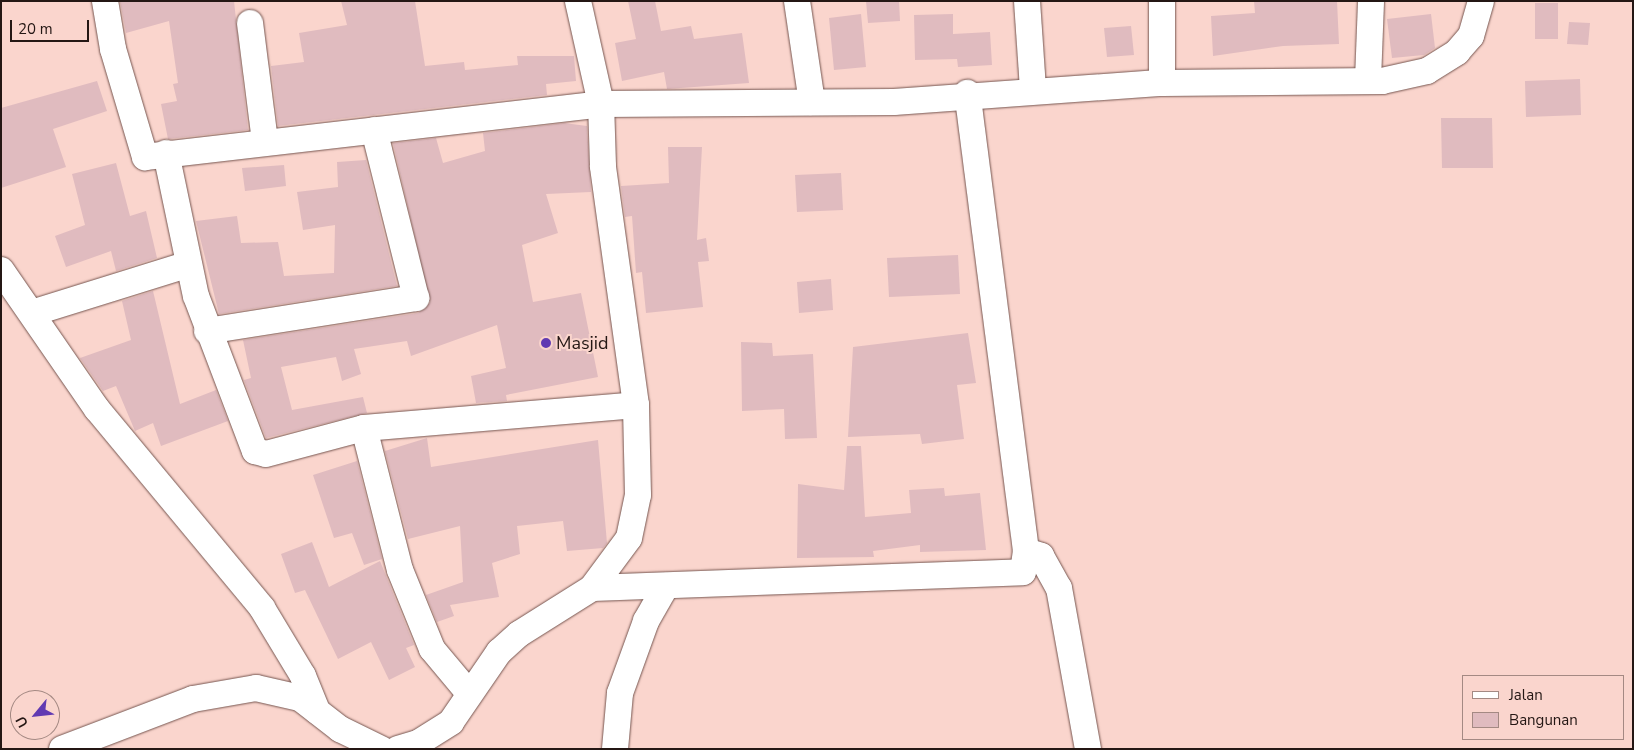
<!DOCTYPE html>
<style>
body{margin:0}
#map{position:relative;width:1634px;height:750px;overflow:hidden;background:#fad5cd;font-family:"Nunito Sans",sans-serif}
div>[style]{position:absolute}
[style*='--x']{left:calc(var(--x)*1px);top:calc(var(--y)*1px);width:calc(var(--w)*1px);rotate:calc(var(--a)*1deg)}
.building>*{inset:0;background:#e0bbbf}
.roads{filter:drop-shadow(0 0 1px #765650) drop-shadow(0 0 1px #765650)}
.minor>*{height:26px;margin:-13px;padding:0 13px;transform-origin:13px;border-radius:13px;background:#fff}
.dots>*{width:14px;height:14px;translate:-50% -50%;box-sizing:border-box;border:2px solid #fad5cd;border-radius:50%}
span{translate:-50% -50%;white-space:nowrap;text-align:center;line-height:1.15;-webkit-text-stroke:4px #fad5cd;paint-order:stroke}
.poi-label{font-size:18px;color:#241714}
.left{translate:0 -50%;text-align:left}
.frame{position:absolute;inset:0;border:2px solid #241714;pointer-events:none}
.legend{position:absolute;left:1462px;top:675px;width:162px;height:65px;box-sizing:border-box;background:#fad5cd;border:1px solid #a48983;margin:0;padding:6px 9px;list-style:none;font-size:15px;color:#241714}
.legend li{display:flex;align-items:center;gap:10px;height:25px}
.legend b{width:25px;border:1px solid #a48983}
.north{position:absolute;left:10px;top:690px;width:50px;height:50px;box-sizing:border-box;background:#fad5cd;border:1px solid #a48983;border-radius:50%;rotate:242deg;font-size:14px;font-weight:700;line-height:20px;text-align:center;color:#241714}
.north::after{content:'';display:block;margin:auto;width:18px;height:22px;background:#613ab2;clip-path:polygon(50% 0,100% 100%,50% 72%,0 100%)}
.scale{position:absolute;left:10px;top:20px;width:79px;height:22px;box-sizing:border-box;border:2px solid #241714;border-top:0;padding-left:6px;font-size:15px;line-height:18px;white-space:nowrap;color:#241714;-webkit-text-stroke:4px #fad5cd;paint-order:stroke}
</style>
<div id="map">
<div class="building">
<div style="clip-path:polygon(120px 1px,234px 1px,248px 130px,168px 139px,161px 104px,177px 101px,173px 84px,178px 83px,169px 21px,126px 33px)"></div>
<div style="clip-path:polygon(341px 1px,415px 1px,425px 66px,464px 62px,465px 70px,518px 65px,517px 56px,574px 56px,576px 81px,546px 84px,547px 95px,278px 126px,271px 66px,304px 62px,299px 33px,347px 25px)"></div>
<div style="clip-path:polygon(628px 1px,655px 1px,661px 31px,691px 26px,694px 39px,742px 33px,749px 83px,667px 89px,664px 72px,622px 81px,615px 43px,636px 39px)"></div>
<div style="clip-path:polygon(866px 1px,899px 1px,900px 21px,868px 23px)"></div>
<div style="clip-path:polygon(1254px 1px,1337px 1px,1339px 44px,1283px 46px,1213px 56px,1211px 16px,1255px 13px)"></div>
<div style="clip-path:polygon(1535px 3px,1558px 3px,1558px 39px,1535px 39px)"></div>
<div style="clip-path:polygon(861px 14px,866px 67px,834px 70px,829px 18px)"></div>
<div style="clip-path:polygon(953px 14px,953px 34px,990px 32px,992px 65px,958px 67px,957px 59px,915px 60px,914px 15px)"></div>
<div style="clip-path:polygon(1431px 14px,1435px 48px,1424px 55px,1392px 58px,1387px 19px)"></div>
<div style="clip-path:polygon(1569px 22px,1590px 23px,1588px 45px,1567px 44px)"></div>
<div style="clip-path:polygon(1131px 26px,1134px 55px,1107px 57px,1104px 28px)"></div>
<div style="clip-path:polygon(1580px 79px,1581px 115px,1526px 117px,1525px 81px)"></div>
<div style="clip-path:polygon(97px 81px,107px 111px,53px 129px,66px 167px,1px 188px,1px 108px)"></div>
<div style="clip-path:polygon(1441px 118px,1492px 118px,1493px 168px,1442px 168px)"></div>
<div style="clip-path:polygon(564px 123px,587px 126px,591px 192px,546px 194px,558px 233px,522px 245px,533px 302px,581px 293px,598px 377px,506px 395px,507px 401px,476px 403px,471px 376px,506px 368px,497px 325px,411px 356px,407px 341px,354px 349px,361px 374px,342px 381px,336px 357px,281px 367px,292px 410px,363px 397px,367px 413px,266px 438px,244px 380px,251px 378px,243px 340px,418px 313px,430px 303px,393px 143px,436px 138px,443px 163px,485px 151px,483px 133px)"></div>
<div style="clip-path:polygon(668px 147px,702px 147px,697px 240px,706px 238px,709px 261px,698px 262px,703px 307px,646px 313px,642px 272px,636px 273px,632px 216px,625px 217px,621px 186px,669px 183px)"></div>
<div style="clip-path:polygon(366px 160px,397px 286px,219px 314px,196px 221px,237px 216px,241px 243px,278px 242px,284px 276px,334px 273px,335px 225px,303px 230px,297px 192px,338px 187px,337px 162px)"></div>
<div style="clip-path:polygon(116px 163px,130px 216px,146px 211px,157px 258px,116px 271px,111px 251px,66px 267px,55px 236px,85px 225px,72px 174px)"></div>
<div style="clip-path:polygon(284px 165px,286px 186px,245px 191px,242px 168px)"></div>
<div style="clip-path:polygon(841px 173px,843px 210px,797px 212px,795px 175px)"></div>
<div style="clip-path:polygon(958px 255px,960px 294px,889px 297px,887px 258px)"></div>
<div style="clip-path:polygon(831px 279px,833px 310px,799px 313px,797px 282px)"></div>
<div style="clip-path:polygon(153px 291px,180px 404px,216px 390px,228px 421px,161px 446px,153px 423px,135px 431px,116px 386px,103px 391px,80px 358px,131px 340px,122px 301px)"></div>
<div style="clip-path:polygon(968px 333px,976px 383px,957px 385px,964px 439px,922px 444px,920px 434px,848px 437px,853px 347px)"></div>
<div style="clip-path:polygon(741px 342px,772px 343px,773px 356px,813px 354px,817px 438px,785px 439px,784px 409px,742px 411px)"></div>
<div style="clip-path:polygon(427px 438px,431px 467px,598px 440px,607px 543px,603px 548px,567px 551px,563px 521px,517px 526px,520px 554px,492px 563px,499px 597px,450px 605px,454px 616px,437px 622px,426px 595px,463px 582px,460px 526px,408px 539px,385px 451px)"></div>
<div style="clip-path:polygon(847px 446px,861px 446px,865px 517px,911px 513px,909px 490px,944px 488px,945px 496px,980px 493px,986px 550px,920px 552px,920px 545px,873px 551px,874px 557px,797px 558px,798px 484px,844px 490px)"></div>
<div style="clip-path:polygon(357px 461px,382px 559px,364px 565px,352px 533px,334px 538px,313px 475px)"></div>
<div style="clip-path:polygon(312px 542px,329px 587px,380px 561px,414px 645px,406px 648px,415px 667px,389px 680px,371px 642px,338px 659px,305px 590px,295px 593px,281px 554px)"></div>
</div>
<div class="roads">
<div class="minor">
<div style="--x:105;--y:1;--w:49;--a:80.5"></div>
<div style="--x:113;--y:49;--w:113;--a:73.5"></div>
<div style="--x:145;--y:157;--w:459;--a:-6.6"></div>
<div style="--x:601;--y:104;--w:106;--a:-102.6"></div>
<div style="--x:797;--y:1;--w:102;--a:81.6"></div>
<div style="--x:1027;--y:1;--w:88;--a:86.1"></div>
<div style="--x:250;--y:23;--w:119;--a:82.8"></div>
<div style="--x:1368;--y:80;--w:79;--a:-87.8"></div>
<div style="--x:1162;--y:83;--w:82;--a:-90"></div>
<div style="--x:166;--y:153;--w:146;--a:78.2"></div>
<div style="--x:196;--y:296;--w:166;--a:69.2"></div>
<div style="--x:255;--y:451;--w:11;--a:15"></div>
<div style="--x:266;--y:454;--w:101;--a:-14.9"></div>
<div style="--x:364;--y:428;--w:273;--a:-4.8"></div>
<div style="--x:1;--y:270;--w:169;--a:55.4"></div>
<div style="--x:97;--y:409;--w:259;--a:50.3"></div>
<div style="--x:262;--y:608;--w:79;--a:58.9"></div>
<div style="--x:303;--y:676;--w:38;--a:68"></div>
<div style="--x:32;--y:313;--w:164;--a:-17.3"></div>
<div style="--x:207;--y:331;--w:212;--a:-9"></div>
<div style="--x:416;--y:298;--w:173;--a:-104"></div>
<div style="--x:364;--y:428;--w:146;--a:75.8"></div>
<div style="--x:400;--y:570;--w:85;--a:67.9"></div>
<div style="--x:432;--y:649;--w:56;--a:50.1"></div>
<div style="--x:1026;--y:551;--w:16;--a:18"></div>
<div style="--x:1041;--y:556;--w:37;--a:61"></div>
<div style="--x:1059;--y:588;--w:164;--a:79.8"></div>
<div style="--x:592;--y:588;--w:431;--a:-2.1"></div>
<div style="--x:1023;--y:572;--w:21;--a:-82"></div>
<div style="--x:1026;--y:551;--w:462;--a:-97.3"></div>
<div style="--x:62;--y:749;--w:140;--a:-20.9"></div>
<div style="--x:193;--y:699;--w:64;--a:-9.9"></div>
<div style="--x:256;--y:688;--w:45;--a:12.8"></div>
<div style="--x:300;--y:698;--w:51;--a:37.8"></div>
<div style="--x:340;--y:729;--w:46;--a:26"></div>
<div style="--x:398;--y:749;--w:21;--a:-17"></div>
<div style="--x:418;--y:743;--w:39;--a:-32"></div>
<div style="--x:451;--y:722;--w:85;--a:-55.6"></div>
<div style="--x:499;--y:652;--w:27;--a:-42"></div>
<div style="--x:519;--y:634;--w:86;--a:-32.2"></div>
<div style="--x:592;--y:588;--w:62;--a:-53.5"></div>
<div style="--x:629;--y:538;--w:44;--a:-78.2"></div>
<div style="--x:638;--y:495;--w:90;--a:-91.3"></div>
<div style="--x:636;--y:405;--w:241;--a:-97.9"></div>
<div style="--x:603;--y:166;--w:62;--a:-91.8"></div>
<div style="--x:601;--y:104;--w:293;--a:-0.4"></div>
<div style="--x:894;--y:102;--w:269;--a:-4.1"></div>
<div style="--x:1162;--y:83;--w:220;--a:-0.5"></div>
<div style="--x:1382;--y:81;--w:46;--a:-12.5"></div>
<div style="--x:1427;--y:71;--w:36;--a:-32"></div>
<div style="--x:1457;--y:52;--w:21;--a:-49"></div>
<div style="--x:1471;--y:36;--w:36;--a:-74"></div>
<div style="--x:615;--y:749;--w:56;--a:-84.9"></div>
<div style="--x:620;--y:693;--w:77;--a:-70.1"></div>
<div style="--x:646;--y:621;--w:40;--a:-60.3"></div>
</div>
</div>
<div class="dots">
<div style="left:546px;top:343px;background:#613ab2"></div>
</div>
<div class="poi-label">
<span class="left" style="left:556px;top:343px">Masjid</span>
</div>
<div class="frame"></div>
<ul class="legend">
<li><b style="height:6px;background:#fff"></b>Jalan</li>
<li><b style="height:14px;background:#e0bbbf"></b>Bangunan</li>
</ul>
<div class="north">U</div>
<div class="scale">20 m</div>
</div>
